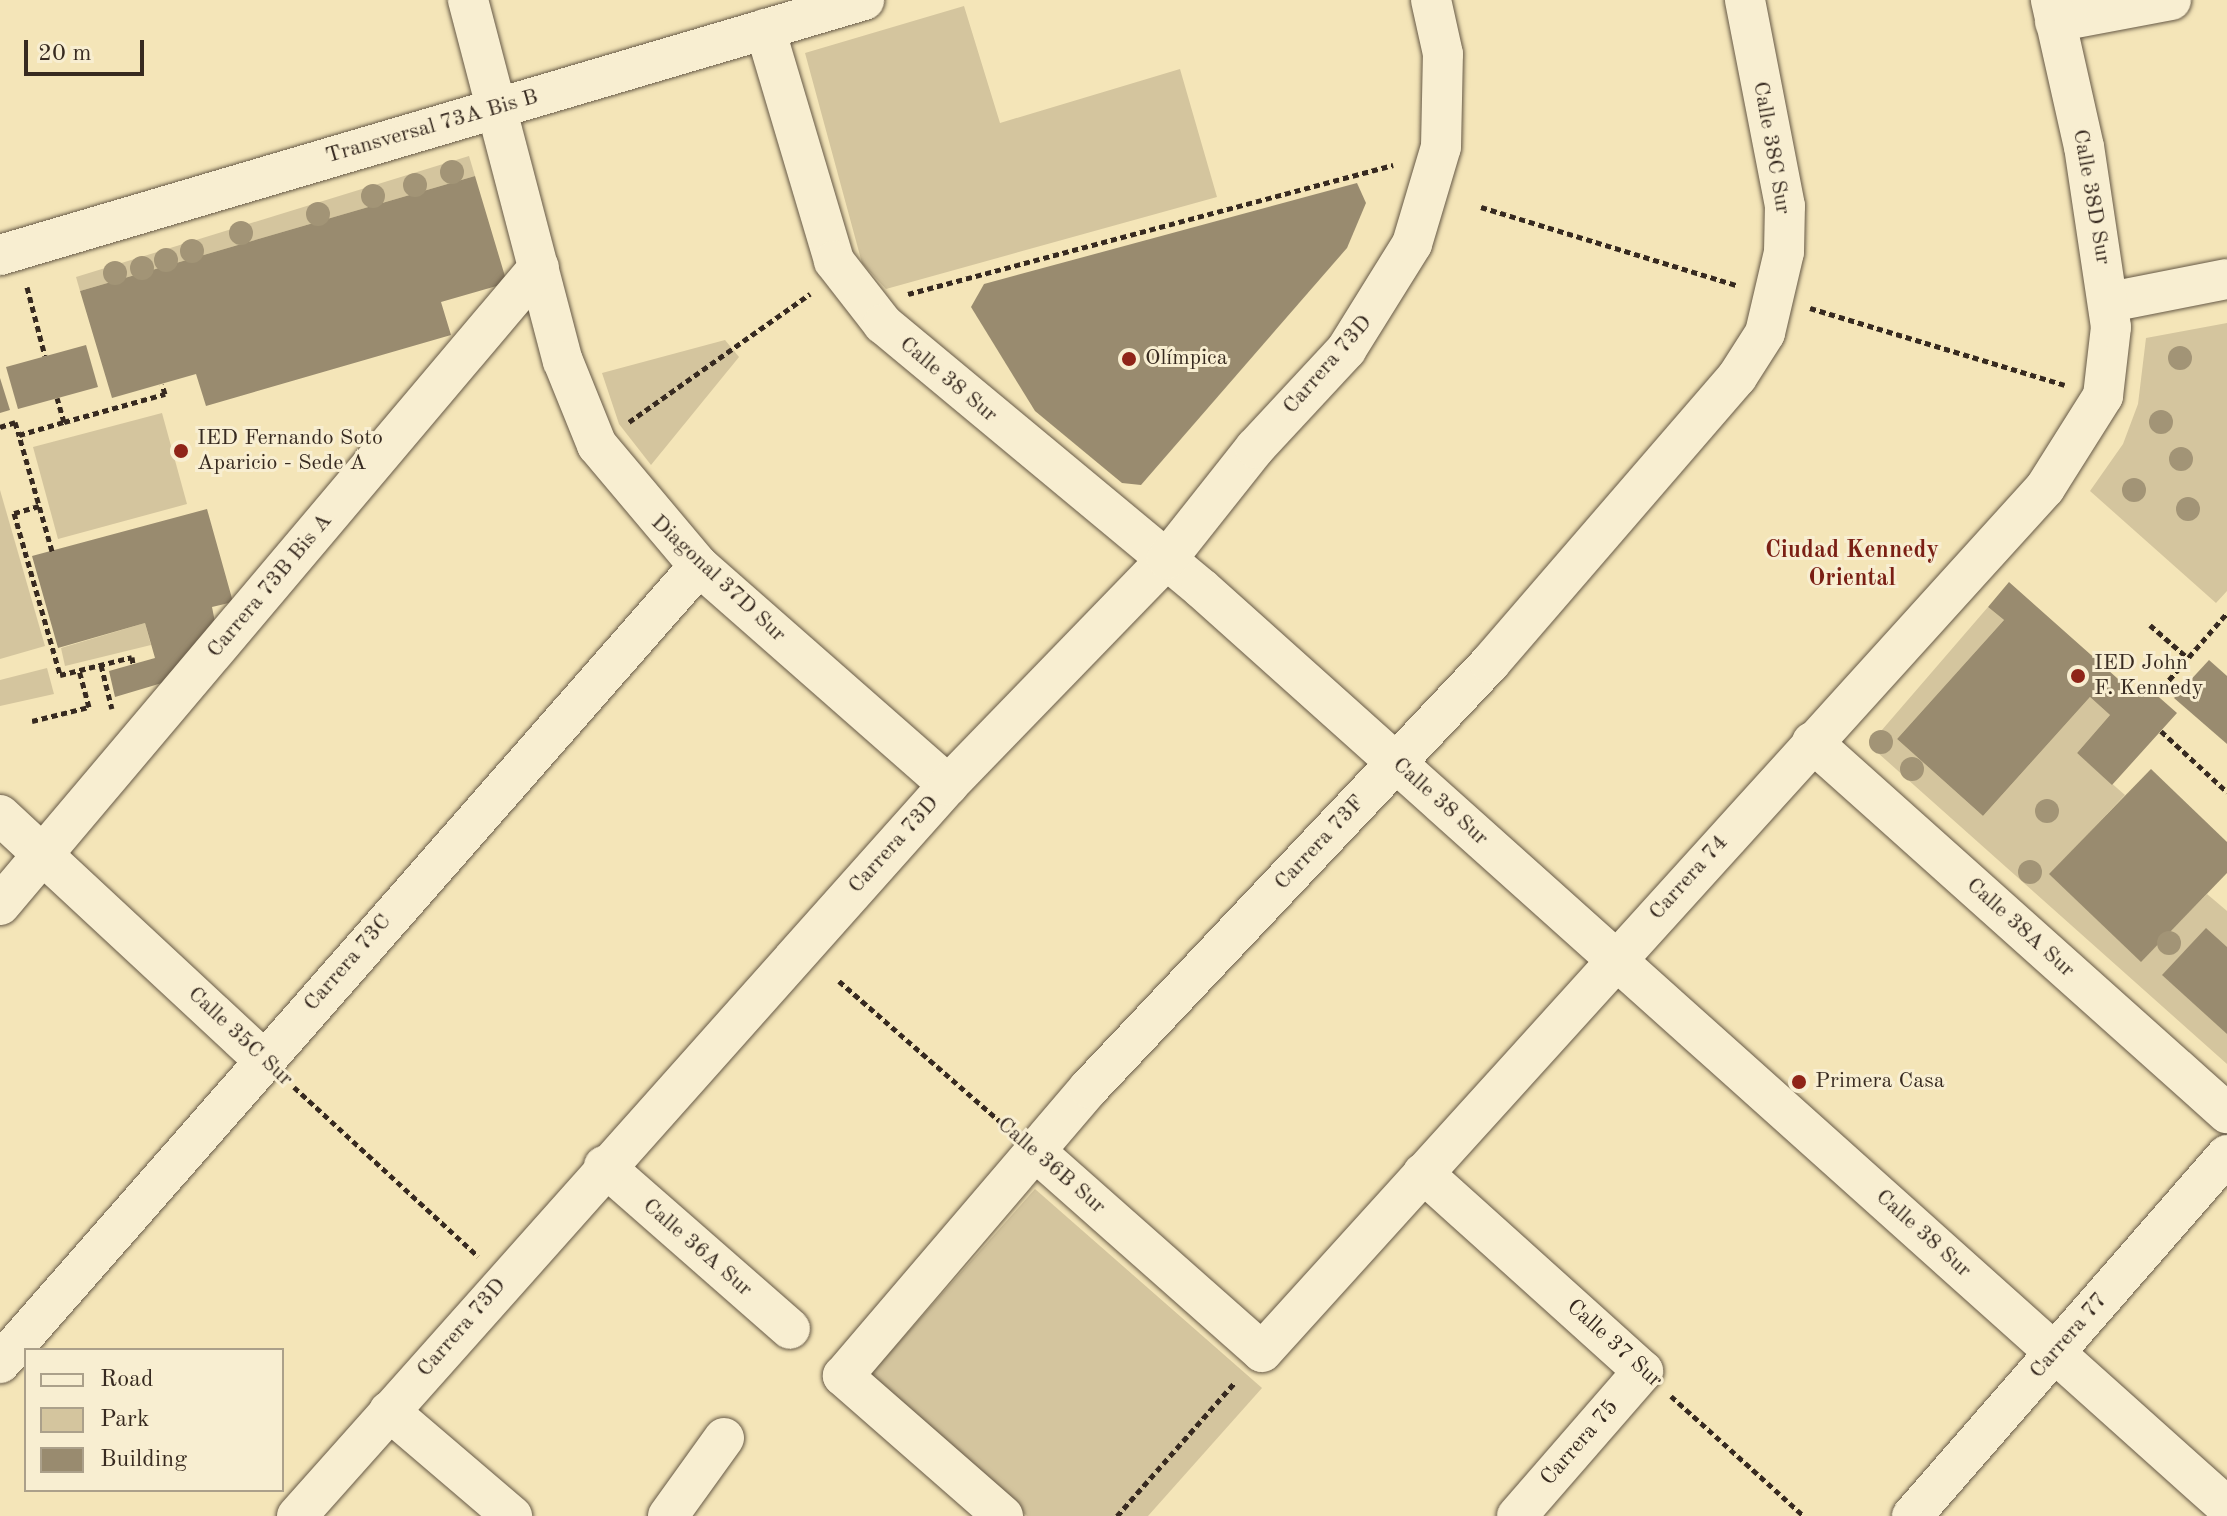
<!DOCTYPE html>
<meta charset="utf-8">
<style>
body{margin:0}
#map{position:relative;width:2227px;height:1516px;overflow:hidden;background:#f4e5b8;font-family:"Old Standard TT",serif}
div>[style]{position:absolute}
[style*='--x']{left:calc(var(--x)*1px);top:calc(var(--y)*1px);width:calc(var(--w)*1px);rotate:calc(var(--a)*1deg)}
.green>*{inset:0;background:#d4c59e}
.building>*{inset:0;background:#998b6f}
.path>*{height:5px;margin-top:-2.5px;transform-origin:0;background:repeating-linear-gradient(90deg,#372a20 0 6px,transparent 0 10px)}
.roads{filter:drop-shadow(0 0 2px #665946) drop-shadow(0 0 2px #665946)}
.minor>*{height:40px;margin:-20px;padding:0 20px;transform-origin:20px;border-radius:20px;background:#f8eed1}
.trees>*{width:24px;height:24px;margin:-12px;border-radius:50%;background:#a29476}
.dots>*{width:22px;height:22px;translate:-50% -50%;box-sizing:border-box;border:4px solid #f8eed1;border-radius:50%}
span{translate:-50% -50%;white-space:nowrap;text-align:center;line-height:1.15;-webkit-text-stroke:6px #f8eed1;paint-order:stroke}
.street-label{font-size:22px;color:#372a20}
.poi-label{font-size:22px;color:#372a20}
.left{translate:0 -50%;text-align:left}
.neighbourhood-label{font-size:24px;color:#7a1f14;font-weight:700}
.legend{position:absolute;left:24px;top:1348px;width:260px;height:144px;box-sizing:border-box;background:#f8eed1;border:2px solid #aba08a;margin:0;padding:10px 14px;list-style:none;font-size:24px;color:#372a20}
.legend li{display:flex;align-items:center;gap:16px;height:40px}
.legend b{width:40px;border:2px solid #aba08a}
.scale{position:absolute;left:24px;top:40px;width:120px;height:36px;box-sizing:border-box;border:4px solid #372a20;border-top:0;padding-left:10px;font-size:24px;line-height:28px;white-space:nowrap;color:#372a20;-webkit-text-stroke:6px #f8eed1;paint-order:stroke}
</style>
<div id="map">
<div class="green">
<div style="clip-path:polygon(964px 6px,1000px 123px,1180px 69px,1217px 197px,886px 289px,862px 263px,805px 53px)"></div>
<div style="clip-path:polygon(469px 156px,475px 176px,80px 291px,76px 277px)"></div>
<div style="clip-path:polygon(2227px 323px,2227px 591px,2216px 603px,2090px 491px,2123px 444px,2138px 404px,2146px 338px)"></div>
<div style="clip-path:polygon(725px 340px,739px 357px,651px 465px,619px 424px,602px 373px)"></div>
<div style="clip-path:polygon(162px 413px,187px 504px,58px 539px,33px 447px)"></div>
<div style="clip-path:polygon(0 490px,45px 646px,0 659px)"></div>
<div style="clip-path:polygon(1988px 607px,2004px 620px,1897px 739px,1983px 816px,2090px 697px,2110px 715px,2077px 753px,2125px 795px,2050px 874px,2141px 961px,2207px 894px,2227px 911px,2227px 1064px,1869px 745px)"></div>
<div style="clip-path:polygon(145px 623px,151px 645px,65px 666px,61px 648px)"></div>
<div style="clip-path:polygon(47px 668px,54px 694px,0 706px,0 680px)"></div>
<div style="clip-path:polygon(1035px 1189px,1262px 1388px,1148px 1516px,1027px 1516px,868px 1377px)"></div>
</div>
<div class="building">
<div style="clip-path:polygon(475px 176px,507px 283px,441px 302px,451px 335px,206px 406px,196px 374px,112px 398px,80px 291px)"></div>
<div style="clip-path:polygon(1357px 183px,1366px 203px,1347px 248px,1141px 485px,1122px 483px,1035px 411px,971px 307px,984px 284px)"></div>
<div style="clip-path:polygon(86px 345px,98px 387px,18px 409px,6px 367px)"></div>
<div style="clip-path:polygon(0 378px,10px 410px,0 413px)"></div>
<div style="clip-path:polygon(207px 509px,233px 602px,212px 607px,215px 622px,162px 683px,115px 697px,109px 671px,155px 658px,145px 623px,58px 648px,32px 556px)"></div>
<div style="clip-path:polygon(2009px 582px,2135px 694px,2144px 684px,2177px 713px,2112px 785px,2077px 753px,2110px 715px,2090px 697px,1983px 816px,1897px 739px,2004px 620px,1988px 607px)"></div>
<div style="clip-path:polygon(2209px 660px,2227px 676px,2227px 744px,2174px 698px)"></div>
<div style="clip-path:polygon(2151px 769px,2227px 842px,2227px 873px,2141px 962px,2049px 874px)"></div>
<div style="clip-path:polygon(2206px 928px,2227px 947px,2227px 1034px,2162px 975px)"></div>
</div>
<div class="path">
<div style="--x:1481;--y:207;--w:267;--a:17"></div>
<div style="--x:27;--y:287;--w:71;--a:75.4"></div>
<div style="--x:908;--y:294;--w:502;--a:-14.89"></div>
<div style="--x:1810;--y:308;--w:266;--a:16.8"></div>
<div style="--x:64;--y:422;--w:105;--a:-15.5"></div>
<div style="--x:165;--y:394;--w:10;--a:-107"></div>
<div style="--x:629;--y:422;--w:222;--a:-35.3"></div>
<div style="--x:0;--y:427;--w:16;--a:-18"></div>
<div style="--x:15;--y:422;--w:14;--a:73"></div>
<div style="--x:39;--y:506;--w:26;--a:164"></div>
<div style="--x:14;--y:513;--w:168;--a:74.1"></div>
<div style="--x:60;--y:675;--w:74;--a:-14"></div>
<div style="--x:132;--y:657;--w:7;--a:82"></div>
<div style="--x:52;--y:551;--w:121;--a:-105.9"></div>
<div style="--x:19;--y:435;--w:47;--a:-16.1"></div>
<div style="--x:64;--y:422;--w:25;--a:-106"></div>
<div style="--x:2150;--y:625;--w:50;--a:41"></div>
<div style="--x:101;--y:665;--w:45;--a:76"></div>
<div style="--x:2156;--y:695;--w:108;--a:-49.1"></div>
<div style="--x:32;--y:721;--w:59;--a:-13.8"></div>
<div style="--x:89;--y:707;--w:38;--a:-105"></div>
<div style="--x:2161;--y:731;--w:90;--a:42.7"></div>
<div style="--x:839;--y:981;--w:219;--a:41.1"></div>
<div style="--x:294;--y:1087;--w:250;--a:42.6"></div>
<div style="--x:1671;--y:1396;--w:179;--a:42.1"></div>
<div style="--x:1117;--y:1516;--w:179;--a:-48.6"></div>
</div>
<div class="roads">
<div class="minor">
<div style="--x:468;--y:0;--w:373;--a:75.3"></div>
<div style="--x:563;--y:361;--w:91;--a:68"></div>
<div style="--x:597;--y:445;--w:158;--a:49.9"></div>
<div style="--x:699;--y:566;--w:332;--a:41.3"></div>
<div style="--x:2055;--y:22;--w:118;--a:-10.7"></div>
<div style="--x:765;--y:29;--w:242;--a:73.4"></div>
<div style="--x:834;--y:261;--w:80;--a:52.1"></div>
<div style="--x:883;--y:324;--w:413;--a:39.7"></div>
<div style="--x:1201;--y:588;--w:1377;--a:41.85"></div>
<div style="--x:0;--y:255;--w:901;--a:-16.44"></div>
<div style="--x:2110;--y:302;--w:119;--a:-11.1"></div>
<div style="--x:1812;--y:742;--w:557;--a:41.8"></div>
<div style="--x:0;--y:815;--w:359;--a:42.9"></div>
<div style="--x:0;--y:905;--w:835;--a:-49.81"></div>
<div style="--x:1035;--y:1151;--w:303;--a:41.5"></div>
<div style="--x:1262;--y:1352;--w:1166;--a:-47.82"></div>
<div style="--x:2045;--y:488;--w:109;--a:-57.8"></div>
<div style="--x:2103;--y:396;--w:69;--a:-83.4"></div>
<div style="--x:2111;--y:327;--w:182;--a:-98.5"></div>
<div style="--x:2084;--y:147;--w:151;--a:-102.7"></div>
<div style="--x:604;--y:1166;--w:247;--a:41.2"></div>
<div style="--x:1423;--y:1173;--w:296;--a:42"></div>
<div style="--x:1643;--y:1371;--w:192;--a:131"></div>
<div style="--x:0;--y:1363;--w:1060;--a:-48.75"></div>
<div style="--x:389;--y:1411;--w:162;--a:40.5"></div>
<div style="--x:297;--y:1516;--w:979;--a:-48.31"></div>
<div style="--x:948;--y:785;--w:315;--a:-45.9"></div>
<div style="--x:1167;--y:559;--w:142;--a:-51.6"></div>
<div style="--x:1255;--y:448;--w:134;--a:-47.1"></div>
<div style="--x:1346;--y:350;--w:125;--a:-58.1"></div>
<div style="--x:1412;--y:244;--w:101;--a:-73.4"></div>
<div style="--x:1441;--y:147;--w:93;--a:-88.8"></div>
<div style="--x:1443;--y:54;--w:55;--a:-102.5"></div>
<div style="--x:668;--y:1516;--w:96;--a:-54.3"></div>
<div style="--x:1003;--y:1516;--w:213;--a:-138.8"></div>
<div style="--x:843;--y:1376;--w:379;--a:-49.5"></div>
<div style="--x:1089;--y:1088;--w:584;--a:-46.66"></div>
<div style="--x:1490;--y:663;--w:378;--a:-49.2"></div>
<div style="--x:1737;--y:377;--w:52;--a:-57.5"></div>
<div style="--x:1765;--y:333;--w:83;--a:-76.8"></div>
<div style="--x:1784;--y:252;--w:46;--a:-88.8"></div>
<div style="--x:1785;--y:206;--w:210;--a:-101"></div>
<div style="--x:1912;--y:1516;--w:479;--a:-48.9"></div>
</div>
</div>
<div class="trees">
<div style="left:452px;top:172px"></div>
<div style="left:415px;top:185px"></div>
<div style="left:373px;top:196px"></div>
<div style="left:318px;top:214px"></div>
<div style="left:241px;top:233px"></div>
<div style="left:192px;top:251px"></div>
<div style="left:166px;top:260px"></div>
<div style="left:142px;top:268px"></div>
<div style="left:115px;top:273px"></div>
<div style="left:2180px;top:358px"></div>
<div style="left:2161px;top:422px"></div>
<div style="left:2181px;top:459px"></div>
<div style="left:2134px;top:490px"></div>
<div style="left:2188px;top:509px"></div>
<div style="left:1881px;top:742px"></div>
<div style="left:1912px;top:769px"></div>
<div style="left:2047px;top:811px"></div>
<div style="left:2030px;top:872px"></div>
<div style="left:2169px;top:943px"></div>
</div>
<div class="dots">
<div style="left:1129px;top:359px;background:#8f2418"></div>
<div style="left:181px;top:451px;background:#8f2418"></div>
<div style="left:2078px;top:676px;background:#8f2418"></div>
<div style="left:1799px;top:1082px;background:#8f2418"></div>
</div>
<div class="street-label">
<span style="left:432px;top:127px;rotate:-16deg">Transversal 73A Bis B</span>
<span style="left:1771px;top:148px;rotate:80deg">Calle 38C Sur</span>
<span style="left:2091px;top:197px;rotate:80deg">Calle 38D Sur</span>
<span style="left:1328px;top:365px;rotate:-49deg">Carrera 73D</span>
<span style="left:948px;top:380px;rotate:40deg">Calle 38 Sur</span>
<span style="left:718px;top:579px;rotate:43deg">Diagonal 37D Sur</span>
<span style="left:270px;top:586px;rotate:-50deg">Carrera 73B Bis A</span>
<span style="left:1440px;top:802px;rotate:42deg">Calle 38 Sur</span>
<span style="left:1320px;top:843px;rotate:-47deg">Carrera 73F</span>
<span style="left:894px;top:845px;rotate:-48deg">Carrera 73D</span>
<span style="left:1689px;top:878px;rotate:-48deg">Carrera 74</span>
<span style="left:2020px;top:928px;rotate:42deg">Calle 38A Sur</span>
<span style="left:348px;top:963px;rotate:-49deg">Carrera 73C</span>
<span style="left:240px;top:1037px;rotate:43deg">Calle 35C Sur</span>
<span style="left:1051px;top:1166px;rotate:41deg">Calle 36B Sur</span>
<span style="left:1923px;top:1234px;rotate:42deg">Calle 38 Sur</span>
<span style="left:697px;top:1248px;rotate:41deg">Calle 36A Sur</span>
<span style="left:462px;top:1328px;rotate:-49deg">Carrera 73D</span>
<span style="left:2069px;top:1336px;rotate:-49deg">Carrera 77</span>
<span style="left:1614px;top:1344px;rotate:42deg">Calle 37 Sur</span>
<span style="left:1580px;top:1443px;rotate:-49deg">Carrera 75</span>
</div>
<div class="poi-label">
<span class="left" style="left:1145px;top:359px">Olímpica</span>
<span class="left" style="left:197px;top:451px">IED Fernando Soto<br>Aparicio - Sede A</span>
<span class="left" style="left:2094px;top:676px">IED John<br>F. Kennedy</span>
<span class="left" style="left:1815px;top:1082px">Primera Casa</span>
</div>
<div class="neighbourhood-label">
<span style="left:1852px;top:566px">Ciudad Kennedy<br>Oriental</span>
</div>
<ul class="legend">
<li><b style="height:10px;background:#f8eed1"></b>Road</li>
<li><b style="height:22px;background:#d4c59e"></b>Park</li>
<li><b style="height:22px;background:#998b6f"></b>Building</li>
</ul>
<div class="scale">20 m</div>
</div>
